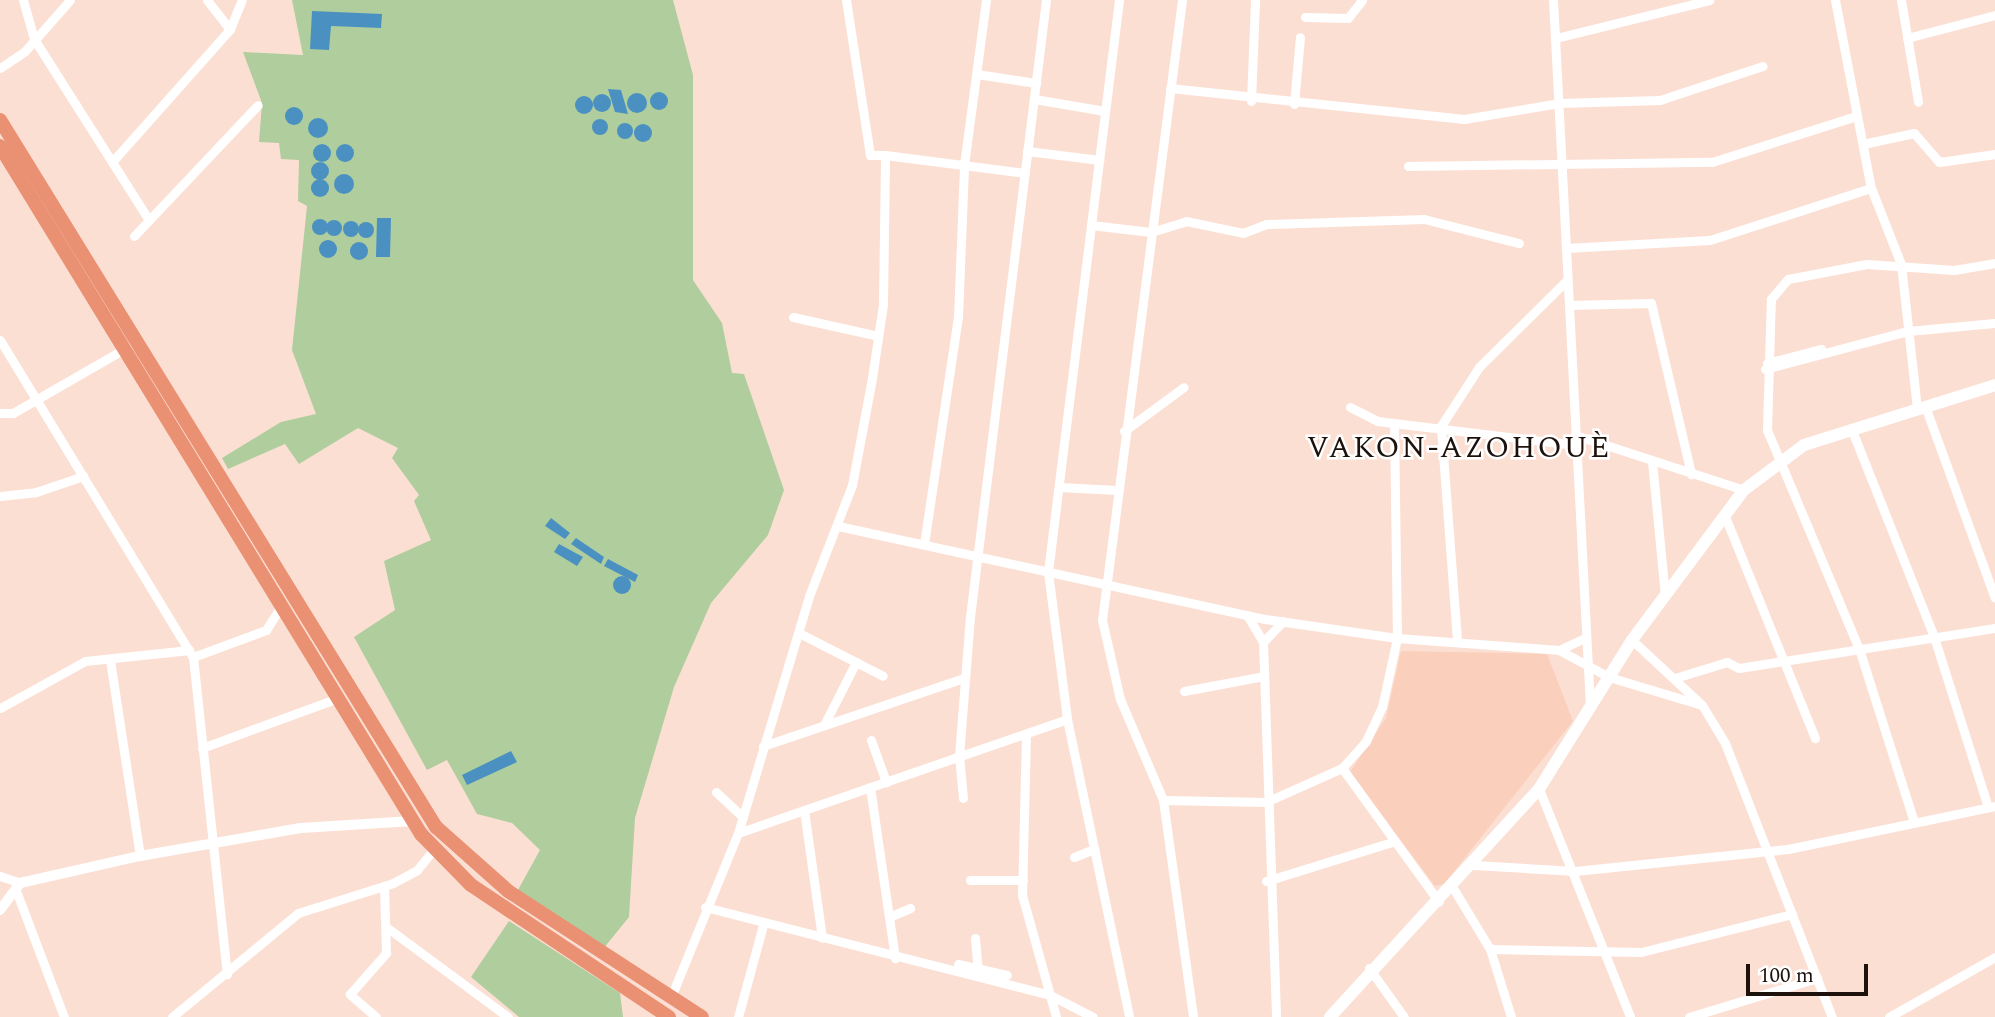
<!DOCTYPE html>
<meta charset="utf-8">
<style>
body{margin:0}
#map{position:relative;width:1995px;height:1017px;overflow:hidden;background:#fcdfd3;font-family:Spectral,serif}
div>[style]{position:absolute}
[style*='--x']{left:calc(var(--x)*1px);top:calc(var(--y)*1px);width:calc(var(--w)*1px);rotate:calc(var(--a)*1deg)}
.built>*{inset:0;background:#facfbc}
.green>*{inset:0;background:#b0cd9e}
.water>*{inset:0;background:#4a91c1}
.round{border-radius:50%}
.minor>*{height:9px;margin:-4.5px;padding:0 4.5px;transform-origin:4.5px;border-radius:4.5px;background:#fff}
.tertiary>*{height:10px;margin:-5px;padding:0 5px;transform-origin:5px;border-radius:5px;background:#fff}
.secondary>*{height:12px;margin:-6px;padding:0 6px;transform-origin:6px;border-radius:6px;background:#fff}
.trunk>*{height:14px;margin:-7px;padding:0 7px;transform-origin:7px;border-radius:7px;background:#ea9073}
span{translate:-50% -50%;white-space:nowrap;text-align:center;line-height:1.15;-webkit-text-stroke:5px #fff;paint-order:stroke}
.quarter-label{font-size:30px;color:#1d110c;letter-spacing:2px}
.scale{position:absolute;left:1746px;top:964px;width:122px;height:32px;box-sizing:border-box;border:4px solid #1d110c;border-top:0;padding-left:9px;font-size:21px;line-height:24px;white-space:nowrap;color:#1d110c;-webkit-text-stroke:5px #fff;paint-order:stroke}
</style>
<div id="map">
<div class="built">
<div style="clip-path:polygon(1401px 651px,1547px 654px,1573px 721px,1444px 884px,1435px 886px,1350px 772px,1386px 718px)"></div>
</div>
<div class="green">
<div style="clip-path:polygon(292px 0,673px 0,693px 75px,693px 280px,722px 323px,732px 373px,744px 374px,784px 490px,768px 535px,711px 603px,674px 687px,635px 818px,629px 917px,599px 954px,513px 899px,540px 850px,512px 823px,477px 814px,447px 760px,427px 770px,354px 637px,395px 610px,384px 561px,431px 540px,414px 501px,419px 495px,392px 458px,398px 448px,358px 428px,299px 464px,285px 444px,228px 469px,222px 458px,281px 422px,316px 414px,292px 350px,307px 206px,298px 201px,299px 160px,281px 159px,279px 143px,259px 142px,262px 103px,243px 52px,303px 55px)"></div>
<div style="clip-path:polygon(509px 921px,620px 993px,623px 1017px,519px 1017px,471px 977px)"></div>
</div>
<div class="water">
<div style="clip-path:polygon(312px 11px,382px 14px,381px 28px,331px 26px,329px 50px,310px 49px)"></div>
<div style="clip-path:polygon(608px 89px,621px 90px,628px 114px,615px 112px)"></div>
<div class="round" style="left:650px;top:92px;width:18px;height:18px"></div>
<div class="round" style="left:627px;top:93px;width:20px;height:20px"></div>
<div class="round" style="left:593px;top:94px;width:18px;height:18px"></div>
<div class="round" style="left:575px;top:96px;width:18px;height:18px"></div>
<div class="round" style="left:285px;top:107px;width:18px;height:18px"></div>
<div class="round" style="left:308px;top:118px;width:20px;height:20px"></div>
<div class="round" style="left:592px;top:119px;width:16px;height:16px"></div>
<div class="round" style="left:617px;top:123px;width:16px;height:16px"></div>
<div class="round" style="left:634px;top:124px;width:18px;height:18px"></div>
<div class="round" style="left:313px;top:144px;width:18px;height:18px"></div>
<div class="round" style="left:336px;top:144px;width:18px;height:18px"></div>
<div class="round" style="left:311px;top:162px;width:18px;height:18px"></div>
<div class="round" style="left:334px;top:174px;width:20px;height:20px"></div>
<div class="round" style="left:311px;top:179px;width:18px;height:18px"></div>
<div style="clip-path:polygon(377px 218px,391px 218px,390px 257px,376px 257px)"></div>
<div class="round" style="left:312px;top:219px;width:16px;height:16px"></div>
<div class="round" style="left:326px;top:220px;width:16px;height:16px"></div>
<div class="round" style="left:343px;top:221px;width:16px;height:16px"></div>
<div class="round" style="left:358px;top:222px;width:16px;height:16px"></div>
<div class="round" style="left:319px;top:240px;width:18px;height:18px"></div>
<div class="round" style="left:350px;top:242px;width:18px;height:18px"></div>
<div style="clip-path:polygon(551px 518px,570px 533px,565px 539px,545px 526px)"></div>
<div style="clip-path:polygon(576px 538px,604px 557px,601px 564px,571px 544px)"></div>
<div style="clip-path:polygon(559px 544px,583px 557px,577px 566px,554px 552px)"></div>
<div style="clip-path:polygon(608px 559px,638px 575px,635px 582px,604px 566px)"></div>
<div class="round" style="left:613px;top:576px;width:18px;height:18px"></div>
<div style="clip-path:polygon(511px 751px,517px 762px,467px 785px,462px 775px)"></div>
</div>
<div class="minor">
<div style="--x:23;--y:0;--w:41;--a:74.2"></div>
<div style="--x:34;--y:39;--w:214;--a:57.6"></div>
<div style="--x:207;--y:0;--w:37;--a:52"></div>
<div style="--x:1119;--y:0;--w:576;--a:97.08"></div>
<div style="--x:1048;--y:572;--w:148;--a:82.6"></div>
<div style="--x:1067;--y:719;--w:304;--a:78.2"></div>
<div style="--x:1182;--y:0;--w:625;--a:97.35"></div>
<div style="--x:1102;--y:620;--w:81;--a:77.2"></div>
<div style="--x:1120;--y:699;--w:110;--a:66.9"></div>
<div style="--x:1163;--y:800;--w:219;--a:82.1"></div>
<div style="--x:1553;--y:0;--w:707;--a:87"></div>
<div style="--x:1835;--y:0;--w:191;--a:79.2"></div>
<div style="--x:1871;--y:188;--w:82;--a:68.5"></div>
<div style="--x:1901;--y:264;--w:145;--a:83.7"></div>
<div style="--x:1901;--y:0;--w:103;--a:80.5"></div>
<div style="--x:1305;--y:17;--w:43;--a:1.3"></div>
<div style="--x:1348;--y:18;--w:23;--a:-52"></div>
<div style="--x:1556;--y:38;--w:158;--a:-13.9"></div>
<div style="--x:1907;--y:38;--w:91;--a:-14.6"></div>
<div style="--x:0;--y:68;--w:30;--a:-34"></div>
<div style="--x:25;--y:51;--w:68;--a:-48.6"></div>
<div style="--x:977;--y:74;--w:60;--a:8.7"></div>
<div style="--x:1170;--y:88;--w:296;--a:6"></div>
<div style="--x:1464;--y:119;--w:97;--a:-9.5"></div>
<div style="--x:1560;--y:103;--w:100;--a:-1.7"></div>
<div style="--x:1660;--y:100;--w:108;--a:-18.3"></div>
<div style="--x:1034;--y:99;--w:72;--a:9.6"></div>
<div style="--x:1251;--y:101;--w:101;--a:-87.7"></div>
<div style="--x:1294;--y:104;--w:67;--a:-84.9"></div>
<div style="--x:1863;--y:144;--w:52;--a:-12.2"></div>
<div style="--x:1914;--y:133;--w:38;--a:49"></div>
<div style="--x:1939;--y:162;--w:57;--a:-8.1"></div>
<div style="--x:1027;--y:151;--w:73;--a:7.1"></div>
<div style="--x:885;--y:155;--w:141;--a:7.3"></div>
<div style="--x:112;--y:162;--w:178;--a:-48.4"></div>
<div style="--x:230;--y:29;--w:31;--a:-68"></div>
<div style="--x:1408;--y:166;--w:304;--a:-0.8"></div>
<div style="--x:1712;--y:162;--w:151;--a:-17.7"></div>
<div style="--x:1091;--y:225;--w:60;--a:6.7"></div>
<div style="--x:1151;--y:232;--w:37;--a:-17"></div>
<div style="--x:1186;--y:221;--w:58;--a:11.9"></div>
<div style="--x:1243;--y:233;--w:25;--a:-21"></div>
<div style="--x:1266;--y:224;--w:158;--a:-1.8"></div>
<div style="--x:1424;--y:219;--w:98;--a:14.2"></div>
<div style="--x:134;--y:236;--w:180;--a:-46.6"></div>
<div style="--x:1566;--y:248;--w:144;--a:-3.2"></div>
<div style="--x:1710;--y:240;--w:169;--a:-17.9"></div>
<div style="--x:1569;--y:305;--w:82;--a:-1.4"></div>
<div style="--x:1651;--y:303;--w:176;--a:76.8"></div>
<div style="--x:793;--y:317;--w:87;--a:12.6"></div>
<div style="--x:0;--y:340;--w:371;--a:58.7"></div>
<div style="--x:193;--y:657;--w:319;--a:83.9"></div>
<div style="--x:1767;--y:363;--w:56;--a:-14.5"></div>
<div style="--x:1765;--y:369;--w:148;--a:-14.9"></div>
<div style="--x:1908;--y:331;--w:87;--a:-5.3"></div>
<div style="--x:1925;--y:406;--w:204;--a:70"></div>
<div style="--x:1350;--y:407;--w:30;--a:27"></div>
<div style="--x:1377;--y:421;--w:200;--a:6.9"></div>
<div style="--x:0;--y:413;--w:13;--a:0"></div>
<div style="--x:13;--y:413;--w:133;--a:-29.9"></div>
<div style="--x:1851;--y:428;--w:225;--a:68.3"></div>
<div style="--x:1934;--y:637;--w:178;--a:72.4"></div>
<div style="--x:1124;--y:431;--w:74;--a:-36.3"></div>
<div style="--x:1575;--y:435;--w:178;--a:18"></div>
<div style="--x:1652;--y:461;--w:135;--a:84.5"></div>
<div style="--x:1059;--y:487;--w:58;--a:3"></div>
<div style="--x:0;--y:496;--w:36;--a:-6"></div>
<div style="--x:36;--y:492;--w:50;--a:-18.8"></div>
<div style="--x:1724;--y:514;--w:242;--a:67.9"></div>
<div style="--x:838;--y:526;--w:437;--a:12.3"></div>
<div style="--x:1265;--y:619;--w:133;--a:8.2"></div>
<div style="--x:1397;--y:638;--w:162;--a:4.2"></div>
<div style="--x:1559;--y:650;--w:57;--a:28.4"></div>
<div style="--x:1609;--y:677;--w:97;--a:16.8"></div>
<div style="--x:924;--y:544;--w:230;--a:-81.5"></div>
<div style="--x:958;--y:317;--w:152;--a:-87.7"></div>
<div style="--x:964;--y:165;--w:166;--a:-82.4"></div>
<div style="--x:1247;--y:615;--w:31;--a:59"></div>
<div style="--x:1263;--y:642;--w:375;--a:88"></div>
<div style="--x:799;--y:633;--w:94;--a:27.1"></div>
<div style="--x:1457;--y:640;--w:215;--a:-94.3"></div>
<div style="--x:1441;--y:426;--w:70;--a:-57.2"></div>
<div style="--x:1479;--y:367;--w:124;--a:-44.7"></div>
<div style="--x:1632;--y:640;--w:96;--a:42.9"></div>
<div style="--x:1702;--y:705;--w:44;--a:58.8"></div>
<div style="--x:1725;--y:743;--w:294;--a:68.7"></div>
<div style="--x:1263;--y:642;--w:29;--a:-46"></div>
<div style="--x:1559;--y:650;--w:29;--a:-25"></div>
<div style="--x:193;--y:657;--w:78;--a:-20.3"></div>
<div style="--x:266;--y:630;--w:31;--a:-58"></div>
<div style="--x:110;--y:660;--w:198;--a:81.3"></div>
<div style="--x:1675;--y:678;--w:54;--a:-17.1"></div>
<div style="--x:1727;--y:662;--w:13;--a:27"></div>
<div style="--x:1739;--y:668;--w:259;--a:-8.9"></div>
<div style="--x:1184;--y:691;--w:81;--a:-10.6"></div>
<div style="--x:0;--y:708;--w:97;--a:-28.9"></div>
<div style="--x:85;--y:661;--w:105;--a:-6"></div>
<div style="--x:824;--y:725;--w:71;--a:-63.1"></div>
<div style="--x:1026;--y:734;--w:161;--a:91.4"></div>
<div style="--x:1022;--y:895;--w:127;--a:74.4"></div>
<div style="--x:871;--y:740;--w:45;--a:70.3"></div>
<div style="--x:763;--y:746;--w:212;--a:-18.7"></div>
<div style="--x:202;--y:748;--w:145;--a:-20.2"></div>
<div style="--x:1342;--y:768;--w:165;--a:54.1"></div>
<div style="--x:870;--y:787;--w:173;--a:81.7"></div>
<div style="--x:1539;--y:789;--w:245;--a:68.2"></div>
<div style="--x:716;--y:792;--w:37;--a:43"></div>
<div style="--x:963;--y:798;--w:42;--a:-95.4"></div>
<div style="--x:959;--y:756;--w:139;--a:-85.5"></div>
<div style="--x:970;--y:617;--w:622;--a:-82.98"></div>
<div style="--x:1163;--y:800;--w:103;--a:1.1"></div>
<div style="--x:1266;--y:802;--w:83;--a:-24.1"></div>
<div style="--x:1342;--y:768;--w:36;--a:-48"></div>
<div style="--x:1366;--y:741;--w:38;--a:-65"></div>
<div style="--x:1382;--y:707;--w:71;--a:-77.7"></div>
<div style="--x:1397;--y:638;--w:215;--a:-90.8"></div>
<div style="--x:804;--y:810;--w:129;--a:82"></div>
<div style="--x:1914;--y:822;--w:182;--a:-107.6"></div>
<div style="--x:1859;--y:649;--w:238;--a:-112.8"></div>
<div style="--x:1767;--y:430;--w:131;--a:-88.3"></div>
<div style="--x:1771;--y:299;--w:26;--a:-50"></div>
<div style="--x:1788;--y:279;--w:80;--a:-10.8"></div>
<div style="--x:1867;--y:264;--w:87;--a:3.9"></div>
<div style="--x:1954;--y:270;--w:42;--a:-9.7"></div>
<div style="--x:738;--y:833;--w:348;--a:-19.1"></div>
<div style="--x:1074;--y:857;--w:22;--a:-22"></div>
<div style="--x:1474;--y:865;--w:101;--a:3.4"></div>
<div style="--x:1575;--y:871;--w:214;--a:-5.9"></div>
<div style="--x:1788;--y:849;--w:211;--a:-11.7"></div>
<div style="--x:0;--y:876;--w:21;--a:19"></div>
<div style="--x:970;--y:880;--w:53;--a:0"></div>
<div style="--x:1266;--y:881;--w:132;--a:-17.2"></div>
<div style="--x:15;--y:888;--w:138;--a:69.2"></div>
<div style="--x:1453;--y:888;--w:71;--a:58.8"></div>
<div style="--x:1490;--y:949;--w:71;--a:72.8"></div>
<div style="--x:705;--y:907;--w:356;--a:14.3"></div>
<div style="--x:1050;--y:995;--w:48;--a:27.1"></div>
<div style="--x:889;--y:917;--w:23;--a:-23"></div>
<div style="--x:389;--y:929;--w:148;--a:36.5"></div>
<div style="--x:975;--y:938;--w:34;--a:85"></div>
<div style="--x:1490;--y:949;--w:151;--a:1.1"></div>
<div style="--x:1641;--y:952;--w:156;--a:-14.1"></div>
<div style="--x:958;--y:964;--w:50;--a:12.7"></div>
<div style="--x:1369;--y:968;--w:60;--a:54.5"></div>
<div style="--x:671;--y:997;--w:177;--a:-67.8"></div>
<div style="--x:738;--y:833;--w:247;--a:-73.3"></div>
<div style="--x:809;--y:596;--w:119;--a:-68.8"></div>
<div style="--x:852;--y:485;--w:109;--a:-79.4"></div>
<div style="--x:872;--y:378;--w:75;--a:-81.5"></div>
<div style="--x:883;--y:304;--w:149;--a:-89.2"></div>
<div style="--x:885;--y:155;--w:15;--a:180"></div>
<div style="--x:870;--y:155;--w:157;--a:-98.8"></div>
<div style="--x:172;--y:1017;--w:163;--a:-39.5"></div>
<div style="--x:298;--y:913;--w:100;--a:-17.5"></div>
<div style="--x:393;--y:883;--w:27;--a:-28"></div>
<div style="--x:417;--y:870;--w:27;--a:-51"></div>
<div style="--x:376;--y:1017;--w:35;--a:-139"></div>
<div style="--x:350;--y:994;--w:55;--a:-48.7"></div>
<div style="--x:386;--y:953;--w:67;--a:-91.7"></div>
<div style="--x:738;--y:1017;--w:95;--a:-74.8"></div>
<div style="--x:1689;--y:1017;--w:134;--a:-16.9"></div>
<div style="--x:1889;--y:1017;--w:122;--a:-29.5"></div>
</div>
<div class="tertiary">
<div style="--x:0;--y:910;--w:34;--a:-53"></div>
<div style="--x:20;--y:883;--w:123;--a:-12.7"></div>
<div style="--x:140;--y:856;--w:163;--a:-9.9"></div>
<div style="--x:301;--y:828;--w:112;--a:-3.6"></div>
</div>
<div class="secondary">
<div style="--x:1330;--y:1017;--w:309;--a:-47.5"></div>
<div style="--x:1539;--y:789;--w:176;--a:-58"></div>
<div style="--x:1632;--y:640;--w:187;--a:-53.3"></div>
<div style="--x:1744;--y:490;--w:75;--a:-36.9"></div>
<div style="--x:1804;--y:445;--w:200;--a:-17.4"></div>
</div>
<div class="trunk">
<div style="--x:0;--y:120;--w:831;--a:58.34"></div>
<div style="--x:436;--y:827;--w:96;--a:41.6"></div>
<div style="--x:508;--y:891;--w:231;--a:33"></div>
<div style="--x:0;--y:146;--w:807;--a:58.54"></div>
<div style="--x:421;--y:834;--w:71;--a:45.6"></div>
<div style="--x:471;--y:885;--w:238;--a:33.7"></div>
</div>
<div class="quarter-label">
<span style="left:1459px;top:448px">VAKON-AZOHOUÈ</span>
</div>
<div class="scale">100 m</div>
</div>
